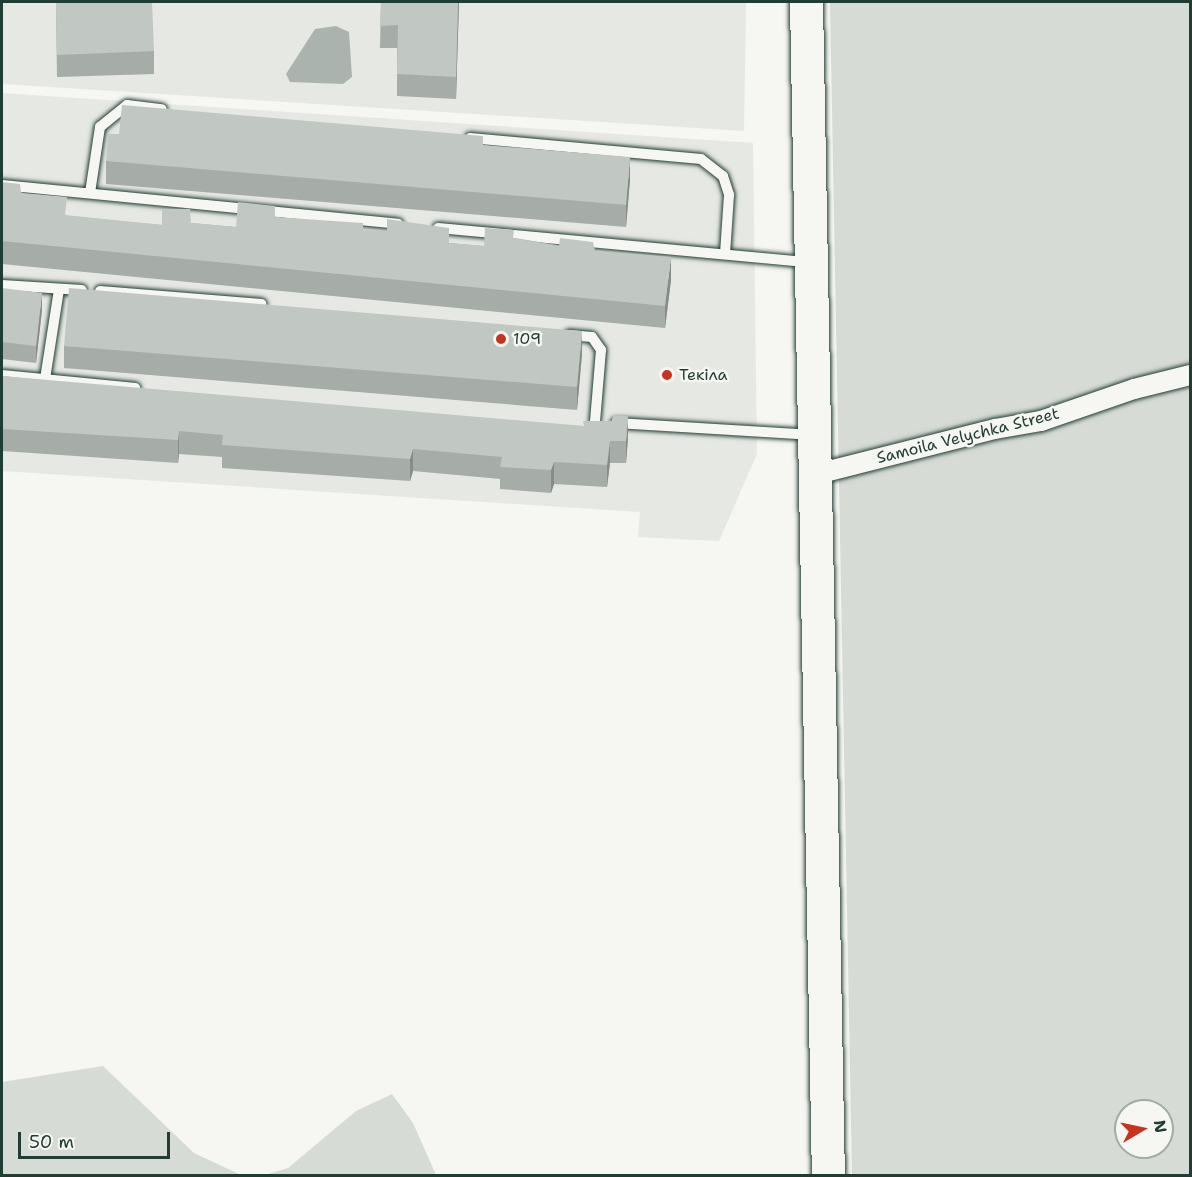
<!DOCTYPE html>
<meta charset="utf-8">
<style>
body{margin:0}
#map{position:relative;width:1192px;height:1177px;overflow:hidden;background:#f6f6f2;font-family:"Shantell Sans",sans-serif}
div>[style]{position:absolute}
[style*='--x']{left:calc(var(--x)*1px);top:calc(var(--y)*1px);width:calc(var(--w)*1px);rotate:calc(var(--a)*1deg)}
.built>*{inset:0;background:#e6e8e4}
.green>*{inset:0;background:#d6dbd6}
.water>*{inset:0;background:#aab3ae}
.roads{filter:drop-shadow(0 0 2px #1f3d34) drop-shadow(0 0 2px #1f3d34)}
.service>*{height:10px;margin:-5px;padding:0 5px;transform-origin:5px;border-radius:5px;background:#f6f6f2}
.minor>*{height:20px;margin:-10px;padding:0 10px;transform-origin:10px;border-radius:10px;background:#f6f6f2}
.trunk>*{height:33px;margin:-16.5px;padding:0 16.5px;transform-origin:16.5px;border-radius:16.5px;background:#f6f6f2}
.wall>*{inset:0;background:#a6aca8}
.shaded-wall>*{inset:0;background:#878c88}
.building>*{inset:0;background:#c1c8c3}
.dots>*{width:16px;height:16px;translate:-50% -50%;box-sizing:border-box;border:3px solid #f6f6f2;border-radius:50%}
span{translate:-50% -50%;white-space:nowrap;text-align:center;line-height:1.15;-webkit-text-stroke:5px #f6f6f2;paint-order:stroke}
.poi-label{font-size:16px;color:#1f3d34}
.left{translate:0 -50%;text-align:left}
.street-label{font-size:16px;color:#1f3d34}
.frame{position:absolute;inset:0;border:3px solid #1f3d34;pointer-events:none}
.north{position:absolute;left:1114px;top:1099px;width:60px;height:60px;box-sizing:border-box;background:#f6f6f2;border:2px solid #a0aca6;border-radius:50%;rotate:81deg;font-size:16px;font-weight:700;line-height:24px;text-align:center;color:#1f3d34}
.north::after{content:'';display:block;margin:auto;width:21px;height:27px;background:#c8321e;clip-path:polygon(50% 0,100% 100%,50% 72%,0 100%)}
.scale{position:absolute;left:18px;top:1132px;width:152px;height:27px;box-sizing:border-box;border:3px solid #1f3d34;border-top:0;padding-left:8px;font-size:18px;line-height:21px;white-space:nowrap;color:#1f3d34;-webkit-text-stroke:4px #f6f6f2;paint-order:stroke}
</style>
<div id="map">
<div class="built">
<div style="clip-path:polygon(2px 2px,746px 2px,744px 131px,2px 84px)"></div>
<div style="clip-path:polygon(2px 93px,753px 143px,757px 454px,719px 541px,638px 537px,640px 512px,2px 471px)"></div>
</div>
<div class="green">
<div style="clip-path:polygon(evenodd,830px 2px,1190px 2px,1190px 1175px,852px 1175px,830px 2px,1126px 1111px,1162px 1111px,1162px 1147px,1126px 1147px,1126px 1111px)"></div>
<div style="clip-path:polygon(103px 1066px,194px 1153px,241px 1175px,2px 1175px,2px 1082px)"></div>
<div style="clip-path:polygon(392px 1094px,413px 1123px,436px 1175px,265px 1175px,288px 1168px,356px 1111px)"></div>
</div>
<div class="water">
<div style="clip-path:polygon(336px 26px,349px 32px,352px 77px,343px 84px,290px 82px,286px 74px,315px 29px)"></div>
</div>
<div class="roads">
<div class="service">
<div style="--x:470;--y:138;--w:232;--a:5.2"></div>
<div style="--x:701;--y:159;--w:28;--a:38"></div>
<div style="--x:723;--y:176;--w:20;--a:72"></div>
<div style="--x:729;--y:195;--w:59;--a:93.9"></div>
<div style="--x:2;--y:185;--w:398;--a:5.6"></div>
<div style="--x:90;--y:193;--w:67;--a:-81.4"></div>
<div style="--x:100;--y:127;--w:35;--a:-39"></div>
<div style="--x:127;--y:105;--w:35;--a:7"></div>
<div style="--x:438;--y:228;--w:372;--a:5.3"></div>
<div style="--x:2;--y:285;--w:80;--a:3.6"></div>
<div style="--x:100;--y:291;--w:162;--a:4.6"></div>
<div style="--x:569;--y:335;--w:23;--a:5"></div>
<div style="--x:592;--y:337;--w:16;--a:55"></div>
<div style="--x:601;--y:350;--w:72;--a:94.8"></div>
<div style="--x:2;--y:375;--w:134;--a:5.6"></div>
<div style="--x:45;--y:379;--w:90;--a:-81.1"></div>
<div style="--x:616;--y:423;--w:194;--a:3.5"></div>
</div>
<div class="minor">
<div style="--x:813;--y:475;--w:188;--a:-14.2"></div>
<div style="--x:995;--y:429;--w:47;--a:-9.9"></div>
<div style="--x:1041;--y:421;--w:98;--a:-19"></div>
<div style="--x:1134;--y:389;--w:58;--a:-14"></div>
</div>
<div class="trunk">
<div style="--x:806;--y:2;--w:1174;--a:88.93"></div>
</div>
</div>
<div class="wall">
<div style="clip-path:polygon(56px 2px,154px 51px,154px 74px,57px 77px)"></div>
<div style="clip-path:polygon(381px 2px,459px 2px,456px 99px,397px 96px,397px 48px,380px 48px)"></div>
<div style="clip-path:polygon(483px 145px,630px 180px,626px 227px,106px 184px,106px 161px)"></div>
<div style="clip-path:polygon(2px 182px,67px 216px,162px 225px,191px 223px,236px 227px,275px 217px,449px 243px,484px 246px,514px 238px,595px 251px,671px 280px,665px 328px,2px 264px)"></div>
<div style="clip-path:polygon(2px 288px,42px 310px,36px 363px,2px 359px)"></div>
<div style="clip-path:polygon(64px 346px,582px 354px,577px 410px,64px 368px)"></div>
<div style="clip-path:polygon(2px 376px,628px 438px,626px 463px,610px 463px,607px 487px,554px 484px,551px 493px,500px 489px,500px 479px,413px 471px,410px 481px,222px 468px,222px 457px,179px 454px,178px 463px,2px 451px)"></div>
</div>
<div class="shaded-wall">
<div style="clip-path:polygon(458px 2px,459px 2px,456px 99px,456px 77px)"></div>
<div style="clip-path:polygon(630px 157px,630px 180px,626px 227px,626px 205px)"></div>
<div style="clip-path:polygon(671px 257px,671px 280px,665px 328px,665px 306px)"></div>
<div style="clip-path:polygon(42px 293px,42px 310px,36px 363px,36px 346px)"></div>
<div style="clip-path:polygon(582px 331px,582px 354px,577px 410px,577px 387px)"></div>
<div style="clip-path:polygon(628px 416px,628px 438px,626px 463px,626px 441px)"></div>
<div style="clip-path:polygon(179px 431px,179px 454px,178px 463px,178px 440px)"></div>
<div style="clip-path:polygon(610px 441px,610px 463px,607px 487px,607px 465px)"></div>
<div style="clip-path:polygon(413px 449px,413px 471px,410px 481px,410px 459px)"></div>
<div style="clip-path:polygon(554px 462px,554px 484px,551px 493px,551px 470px)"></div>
</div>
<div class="building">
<div style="clip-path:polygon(56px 2px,152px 2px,154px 51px,57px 55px)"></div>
<div style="clip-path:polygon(381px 2px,458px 2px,456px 77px,397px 74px,398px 25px,380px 26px)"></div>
<div style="clip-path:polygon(122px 105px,483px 136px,483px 145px,630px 157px,626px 205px,106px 161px,108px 134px,119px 134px)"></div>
<div style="clip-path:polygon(2px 182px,20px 184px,21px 193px,67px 197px,65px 215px,162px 225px,162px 209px,190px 209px,191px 223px,236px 227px,238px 202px,275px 206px,275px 217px,363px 223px,363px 230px,387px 231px,387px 219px,449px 228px,449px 243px,484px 246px,485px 228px,514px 230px,513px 238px,559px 246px,560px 238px,593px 242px,595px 251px,671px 257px,665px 306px,2px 241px)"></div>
<div style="clip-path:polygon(2px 288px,42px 293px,36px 346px,2px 342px)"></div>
<div style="clip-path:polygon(69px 288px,582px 331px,577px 387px,64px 346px)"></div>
<div style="clip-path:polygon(2px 376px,584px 426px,583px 421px,612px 421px,613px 415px,628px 416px,626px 441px,610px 441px,607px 465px,554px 462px,551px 470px,500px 467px,502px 457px,413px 449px,410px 459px,222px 445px,223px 435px,179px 431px,178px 440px,2px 429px)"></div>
</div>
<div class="dots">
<div style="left:501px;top:339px;background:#c8321e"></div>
<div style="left:667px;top:375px;background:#c8321e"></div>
</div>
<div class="poi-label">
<span class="left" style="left:513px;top:339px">109</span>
<span class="left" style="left:679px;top:375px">Текіла</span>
</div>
<div class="street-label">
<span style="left:968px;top:436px;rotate:-14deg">Samoila Velychka Street</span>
</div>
<div class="frame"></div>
<div class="north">N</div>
<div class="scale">50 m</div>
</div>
